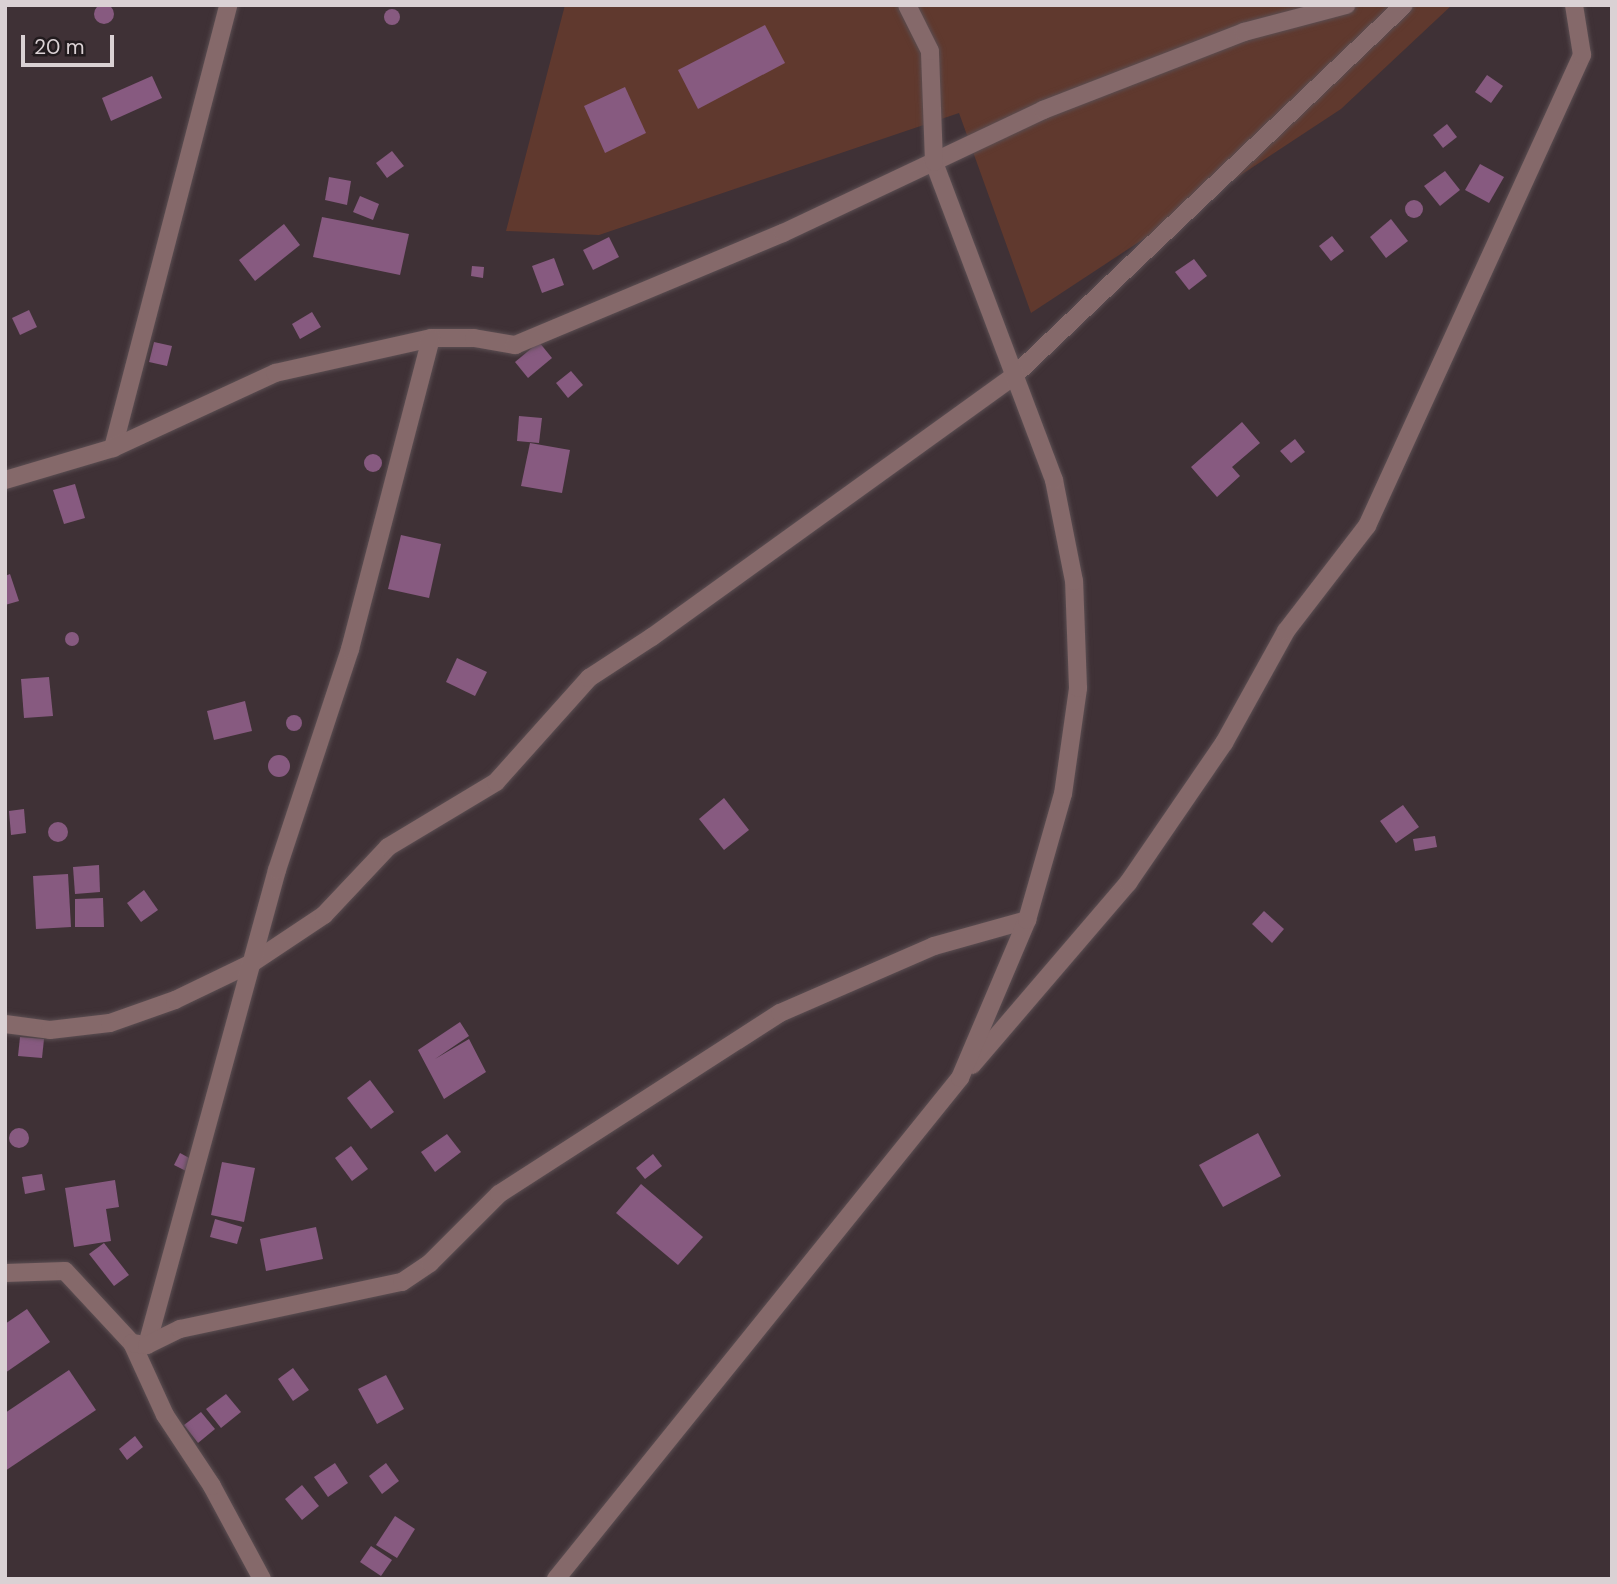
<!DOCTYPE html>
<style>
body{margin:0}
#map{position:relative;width:1617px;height:1584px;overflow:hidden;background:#3f3136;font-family:"DM Sans",sans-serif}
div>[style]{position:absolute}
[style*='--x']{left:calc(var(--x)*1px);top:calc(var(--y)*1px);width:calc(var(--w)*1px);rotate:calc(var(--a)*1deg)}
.green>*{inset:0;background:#60392e}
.building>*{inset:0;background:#875a80}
.round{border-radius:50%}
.roads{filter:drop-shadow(0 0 2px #5b4e52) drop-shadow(0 0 2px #5b4e52)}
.minor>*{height:18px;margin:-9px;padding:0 9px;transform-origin:9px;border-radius:9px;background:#85696a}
span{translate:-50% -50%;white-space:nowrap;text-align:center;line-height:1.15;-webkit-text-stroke:5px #221b1e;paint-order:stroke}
.frame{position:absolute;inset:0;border:7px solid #dad1d4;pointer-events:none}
.scale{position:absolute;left:21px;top:35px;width:93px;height:32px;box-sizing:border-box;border:4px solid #dad1d4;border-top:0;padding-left:9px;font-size:21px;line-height:24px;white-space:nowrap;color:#dad1d4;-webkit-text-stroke:5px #221b1e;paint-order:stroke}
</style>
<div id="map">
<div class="green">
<div style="clip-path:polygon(565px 5px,1452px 5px,1341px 109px,1031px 313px,959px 113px,599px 235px,506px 231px)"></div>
</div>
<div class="building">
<div class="round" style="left:94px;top:4px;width:20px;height:20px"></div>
<div class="round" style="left:384px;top:9px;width:16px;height:16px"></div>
<div style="clip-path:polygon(765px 25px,785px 63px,698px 109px,678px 70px)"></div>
<div style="clip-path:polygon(1487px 75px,1503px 86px,1491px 103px,1475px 92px)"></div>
<div style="clip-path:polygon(152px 76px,162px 98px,111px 121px,102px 98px)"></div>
<div style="clip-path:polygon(625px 87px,646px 133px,605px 153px,584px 106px)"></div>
<div style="clip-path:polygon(1447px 124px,1457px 137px,1443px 148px,1433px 135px)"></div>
<div style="clip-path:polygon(392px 151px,404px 166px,387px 178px,376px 163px)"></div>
<div style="clip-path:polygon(1480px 164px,1504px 177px,1489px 203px,1465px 190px)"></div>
<div style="clip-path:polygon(1445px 171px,1460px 190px,1440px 206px,1424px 186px)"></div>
<div style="clip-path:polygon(329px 177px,351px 181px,347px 205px,325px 200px)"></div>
<div style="clip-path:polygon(360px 196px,379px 204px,373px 220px,353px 212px)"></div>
<div class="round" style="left:1405px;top:200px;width:18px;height:18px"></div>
<div style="clip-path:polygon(322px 217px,409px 234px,400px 275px,313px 257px)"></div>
<div style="clip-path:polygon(1391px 219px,1408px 241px,1386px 258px,1370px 237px)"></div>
<div style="clip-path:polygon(284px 224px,300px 245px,255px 281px,239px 260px)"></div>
<div style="clip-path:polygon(1332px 236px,1344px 251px,1331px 261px,1319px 246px)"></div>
<div style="clip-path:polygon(609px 237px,619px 257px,593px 270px,583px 250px)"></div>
<div style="clip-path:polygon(554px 258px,564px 285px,542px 293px,532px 266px)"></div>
<div style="clip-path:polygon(1194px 259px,1207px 276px,1189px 290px,1175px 272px)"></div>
<div style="clip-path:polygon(472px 266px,484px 267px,483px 278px,471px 276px)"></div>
<div style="clip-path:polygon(29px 310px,37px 327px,20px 335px,12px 318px)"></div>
<div style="clip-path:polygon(312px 312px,321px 327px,300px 339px,292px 324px)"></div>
<div style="clip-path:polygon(154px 342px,172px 346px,167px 366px,149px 362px)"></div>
<div style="clip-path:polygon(539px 342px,552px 358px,528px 378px,515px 362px)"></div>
<div style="clip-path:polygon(571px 371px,583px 385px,568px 398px,556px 383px)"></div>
<div style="clip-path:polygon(519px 416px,542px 418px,539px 443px,517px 441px)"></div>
<div style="clip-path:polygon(1242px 422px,1260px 443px,1232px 467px,1240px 476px,1217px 497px,1191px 467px)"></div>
<div style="clip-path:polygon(1295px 439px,1305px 452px,1291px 463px,1280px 451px)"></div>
<div style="clip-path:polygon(530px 443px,570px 450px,562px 493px,521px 486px)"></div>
<div class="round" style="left:364px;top:454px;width:18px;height:18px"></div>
<div style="clip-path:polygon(75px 484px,85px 518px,64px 524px,53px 490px)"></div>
<div style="clip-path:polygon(401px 535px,441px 544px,429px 598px,388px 589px)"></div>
<div style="clip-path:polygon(10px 574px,19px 601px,5px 605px,5px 576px)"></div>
<div class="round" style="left:65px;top:632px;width:14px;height:14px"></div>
<div style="clip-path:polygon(457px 658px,487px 672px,475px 696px,446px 682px)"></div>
<div style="clip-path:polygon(49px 677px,53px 716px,24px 718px,21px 679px)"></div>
<div style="clip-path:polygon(245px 701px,252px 731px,214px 740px,207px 711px)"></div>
<div class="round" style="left:286px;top:715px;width:16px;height:16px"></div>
<div class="round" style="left:268px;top:755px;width:22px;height:22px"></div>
<div style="clip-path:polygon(724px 798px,749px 830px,724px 850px,699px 819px)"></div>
<div style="clip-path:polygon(1403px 805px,1419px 827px,1396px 843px,1380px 821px)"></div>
<div style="clip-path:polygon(24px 809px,26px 833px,11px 835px,9px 811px)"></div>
<div class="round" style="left:48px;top:822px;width:20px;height:20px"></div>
<div style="clip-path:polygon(1435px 836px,1437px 847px,1415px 851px,1413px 839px)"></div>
<div style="clip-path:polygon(99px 865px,100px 892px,75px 894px,73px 867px)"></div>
<div style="clip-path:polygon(68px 874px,71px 927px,36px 929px,33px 876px)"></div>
<div style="clip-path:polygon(144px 890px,158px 910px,141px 922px,127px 903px)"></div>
<div style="clip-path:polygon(103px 898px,104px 927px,75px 927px,75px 899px)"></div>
<div style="clip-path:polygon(1264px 911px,1284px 929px,1272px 943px,1252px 924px)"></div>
<div style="clip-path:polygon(460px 1022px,469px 1036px,435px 1059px,469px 1039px,486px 1072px,444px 1099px,418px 1050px)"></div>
<div style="clip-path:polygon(20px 1037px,44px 1039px,42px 1058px,18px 1056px)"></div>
<div style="clip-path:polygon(370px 1080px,394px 1112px,371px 1129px,347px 1098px)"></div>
<div class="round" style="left:9px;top:1128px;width:20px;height:20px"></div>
<div style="clip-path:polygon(1258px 1133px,1281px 1176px,1223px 1207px,1199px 1165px)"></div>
<div style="clip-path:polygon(447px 1134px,461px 1152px,435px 1172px,421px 1152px)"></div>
<div style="clip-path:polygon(351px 1146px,368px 1169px,352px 1181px,335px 1158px)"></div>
<div style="clip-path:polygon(180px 1153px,193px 1160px,188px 1172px,174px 1165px)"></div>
<div style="clip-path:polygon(653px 1154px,662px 1166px,645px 1179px,636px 1168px)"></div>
<div style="clip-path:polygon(222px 1162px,255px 1168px,244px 1222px,211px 1215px)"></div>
<div style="clip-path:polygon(42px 1174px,45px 1190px,25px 1194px,22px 1177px)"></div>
<div style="clip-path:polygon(115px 1180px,119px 1207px,106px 1209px,111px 1241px,74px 1247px,65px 1188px)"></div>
<div style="clip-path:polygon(641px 1184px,703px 1237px,678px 1265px,616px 1213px)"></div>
<div style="clip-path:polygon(215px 1219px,242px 1227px,237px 1244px,210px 1237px)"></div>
<div style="clip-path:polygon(316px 1227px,323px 1259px,266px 1271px,260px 1239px)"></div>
<div style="clip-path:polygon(104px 1243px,129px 1275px,114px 1286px,89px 1254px)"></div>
<div style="clip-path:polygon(27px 1309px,50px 1342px,5px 1373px,5px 1324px)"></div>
<div style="clip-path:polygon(293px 1368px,309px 1390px,293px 1401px,278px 1379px)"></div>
<div style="clip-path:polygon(69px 1370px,96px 1410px,5px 1471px,5px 1413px)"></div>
<div style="clip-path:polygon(386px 1375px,404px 1409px,377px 1424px,358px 1389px)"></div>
<div style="clip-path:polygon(226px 1394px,241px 1412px,221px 1428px,206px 1409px)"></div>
<div style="clip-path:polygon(201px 1412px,215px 1429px,198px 1443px,184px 1425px)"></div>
<div style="clip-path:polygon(135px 1436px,143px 1447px,127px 1460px,119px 1449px)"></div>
<div style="clip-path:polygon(335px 1463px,348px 1483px,328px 1497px,314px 1477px)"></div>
<div style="clip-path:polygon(386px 1463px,399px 1481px,382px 1494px,369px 1476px)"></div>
<div style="clip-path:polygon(302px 1485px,319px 1506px,302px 1520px,285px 1499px)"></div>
<div style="clip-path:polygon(395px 1516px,415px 1529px,397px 1558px,376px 1545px)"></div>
<div style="clip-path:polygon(371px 1546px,392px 1560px,381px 1576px,360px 1562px)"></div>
</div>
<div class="roads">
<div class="minor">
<div style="--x:113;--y:448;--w:458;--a:-75.4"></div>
<div style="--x:5;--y:480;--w:113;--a:-16.5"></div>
<div style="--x:113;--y:448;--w:179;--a:-24.8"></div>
<div style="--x:275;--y:373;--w:160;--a:-12.6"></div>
<div style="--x:431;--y:338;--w:43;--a:0"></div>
<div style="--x:474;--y:338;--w:42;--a:9.7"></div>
<div style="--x:515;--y:345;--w:290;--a:-22.7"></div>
<div style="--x:783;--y:233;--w:288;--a:-25.3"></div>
<div style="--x:1043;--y:110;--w:216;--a:-21.2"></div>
<div style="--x:1244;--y:32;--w:106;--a:-14.8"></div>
<div style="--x:5;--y:1024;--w:45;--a:7.6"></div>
<div style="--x:50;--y:1030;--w:60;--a:-6.7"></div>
<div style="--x:110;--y:1023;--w:69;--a:-19.5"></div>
<div style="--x:175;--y:1000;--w:85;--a:-25.7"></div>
<div style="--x:252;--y:963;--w:87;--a:-33.7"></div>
<div style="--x:324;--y:915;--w:93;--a:-46.7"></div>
<div style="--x:388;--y:847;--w:126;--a:-31"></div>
<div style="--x:496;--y:782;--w:140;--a:-48.2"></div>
<div style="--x:589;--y:678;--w:75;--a:-33.1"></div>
<div style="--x:652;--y:637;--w:449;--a:-35.8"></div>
<div style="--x:1016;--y:374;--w:535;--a:-43.56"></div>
<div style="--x:972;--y:1065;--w:240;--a:-49.4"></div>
<div style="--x:1128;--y:883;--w:170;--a:-55.6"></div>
<div style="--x:1224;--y:743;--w:128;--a:-61"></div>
<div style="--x:1286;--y:631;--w:133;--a:-52.4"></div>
<div style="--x:1367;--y:526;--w:518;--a:-65.46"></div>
<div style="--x:1582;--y:55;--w:51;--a:-99.1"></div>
<div style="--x:5;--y:1273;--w:60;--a:-1.9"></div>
<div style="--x:65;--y:1271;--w:98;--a:47.1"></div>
<div style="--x:147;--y:1345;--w:492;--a:-74.7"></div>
<div style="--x:277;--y:870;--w:233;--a:-71.7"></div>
<div style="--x:350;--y:649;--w:321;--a:-75.4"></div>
<div style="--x:262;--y:1579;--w:106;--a:-118.3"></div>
<div style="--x:212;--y:1486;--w:85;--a:-123.5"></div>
<div style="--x:165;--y:1415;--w:79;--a:-114.6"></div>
<div style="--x:132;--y:1343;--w:15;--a:8"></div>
<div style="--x:147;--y:1345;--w:37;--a:-26"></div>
<div style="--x:180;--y:1329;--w:227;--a:-12"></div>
<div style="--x:402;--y:1282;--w:34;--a:-34"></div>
<div style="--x:430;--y:1263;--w:98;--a:-45"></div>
<div style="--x:499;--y:1194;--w:334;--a:-32.8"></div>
<div style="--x:780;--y:1013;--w:168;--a:-23.5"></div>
<div style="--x:934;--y:946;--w:97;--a:-15.6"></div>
<div style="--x:556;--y:1579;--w:644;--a:-51.12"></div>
<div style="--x:960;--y:1078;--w:172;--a:-67"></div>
<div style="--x:1027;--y:920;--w:131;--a:-74.1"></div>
<div style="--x:1063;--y:794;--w:107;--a:-81.9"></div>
<div style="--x:1078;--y:688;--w:107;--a:-92.1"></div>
<div style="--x:1074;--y:581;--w:103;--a:-101.2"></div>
<div style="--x:1054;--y:480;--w:340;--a:-110.7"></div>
<div style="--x:934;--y:162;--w:111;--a:-92.1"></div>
<div style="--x:930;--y:51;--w:51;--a:-116.6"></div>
</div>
</div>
<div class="frame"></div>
<div class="scale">20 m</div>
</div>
